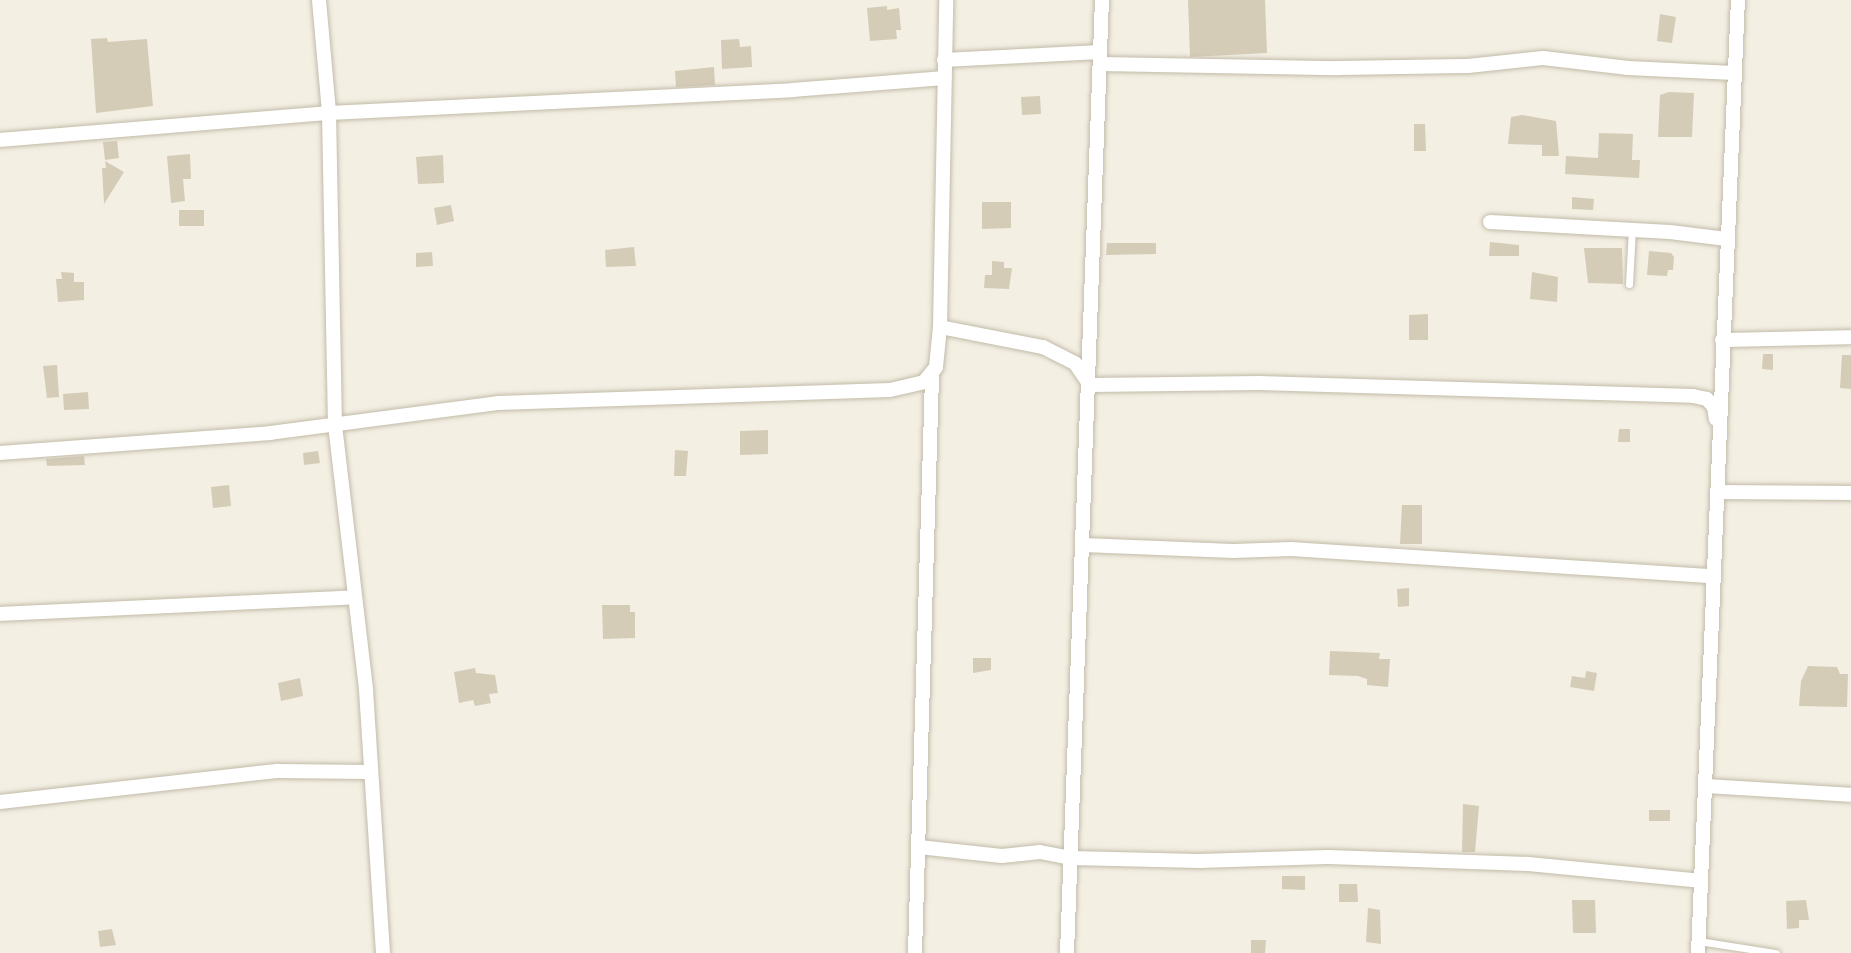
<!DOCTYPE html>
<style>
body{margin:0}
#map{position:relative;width:1851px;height:953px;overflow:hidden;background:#f3efe3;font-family:"Noto Sans",sans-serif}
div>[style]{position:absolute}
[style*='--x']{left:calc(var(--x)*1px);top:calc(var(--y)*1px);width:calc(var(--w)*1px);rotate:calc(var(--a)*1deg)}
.building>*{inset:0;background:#d5ccb8}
.roads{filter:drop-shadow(0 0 2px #c2bba8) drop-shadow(0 0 2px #c2bba8)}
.lane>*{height:7px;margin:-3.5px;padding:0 3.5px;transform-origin:3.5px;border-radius:3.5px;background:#fff}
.street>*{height:14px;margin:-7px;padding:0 7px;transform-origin:7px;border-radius:7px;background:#fff}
span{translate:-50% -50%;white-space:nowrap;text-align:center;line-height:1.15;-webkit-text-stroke:4.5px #fff;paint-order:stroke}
</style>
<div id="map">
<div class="building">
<div style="clip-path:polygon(1188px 0,1265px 0,1267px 53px,1190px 57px)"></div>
<div style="clip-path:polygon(887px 6px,887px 10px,899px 8px,901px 30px,896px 30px,897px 39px,870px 41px,867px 8px)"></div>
<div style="clip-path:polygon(1660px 14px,1676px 17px,1672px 43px,1657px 41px)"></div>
<div style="clip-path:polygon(107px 38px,108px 42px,147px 39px,153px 106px,96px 113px,91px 39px)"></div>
<div style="clip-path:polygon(739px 39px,740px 47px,751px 46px,752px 67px,722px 69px,721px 40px)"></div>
<div style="clip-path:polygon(714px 67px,715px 85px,676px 87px,675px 71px)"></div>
<div style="clip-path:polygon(1669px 92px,1694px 93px,1692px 137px,1658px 137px,1660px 95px)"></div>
<div style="clip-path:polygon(1040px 96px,1041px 114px,1022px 115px,1021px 97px)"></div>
<div style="clip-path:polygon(1522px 115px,1556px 121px,1559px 156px,1542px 156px,1542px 145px,1508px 144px,1511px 117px)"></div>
<div style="clip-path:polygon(1414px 124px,1425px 124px,1426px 151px,1414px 151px)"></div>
<div style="clip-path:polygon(1599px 133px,1633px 134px,1632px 160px,1640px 160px,1639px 178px,1565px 174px,1566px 156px,1598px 158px)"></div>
<div style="clip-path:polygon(117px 141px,119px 158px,105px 160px,103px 142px)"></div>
<div style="clip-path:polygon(190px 154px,191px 179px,183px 179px,185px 201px,171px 203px,167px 156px)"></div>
<div style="clip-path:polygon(443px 155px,444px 183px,418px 184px,416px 157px)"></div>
<div style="clip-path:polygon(105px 161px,124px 172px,104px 204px,102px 168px,106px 168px)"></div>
<div style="clip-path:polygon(1572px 197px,1594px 199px,1593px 210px,1572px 209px)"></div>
<div style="clip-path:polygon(982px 202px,1011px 202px,1011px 228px,982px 229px)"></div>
<div style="clip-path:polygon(451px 205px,454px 221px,437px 225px,434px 208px)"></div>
<div style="clip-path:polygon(179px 210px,204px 210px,204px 226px,179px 226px)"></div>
<div style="clip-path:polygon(1490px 242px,1519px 245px,1519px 256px,1489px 256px)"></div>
<div style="clip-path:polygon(1107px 243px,1156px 243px,1156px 254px,1106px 255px)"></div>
<div style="clip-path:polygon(634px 247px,636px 266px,606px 267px,605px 250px)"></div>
<div style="clip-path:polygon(1584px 248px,1622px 248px,1623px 284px,1588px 283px)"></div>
<div style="clip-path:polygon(1649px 251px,1671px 253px,1674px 257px,1673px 270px,1668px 270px,1667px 276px,1647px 275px)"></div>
<div style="clip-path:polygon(432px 252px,433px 266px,416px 267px,416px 253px)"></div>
<div style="clip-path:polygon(992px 261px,1004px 262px,1004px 268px,1012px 268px,1009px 289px,984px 288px,985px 275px,992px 275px)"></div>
<div style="clip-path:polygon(61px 272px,74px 273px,74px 282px,84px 282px,84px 300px,58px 302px,56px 279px,62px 279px)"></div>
<div style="clip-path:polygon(1532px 272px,1558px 277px,1557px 302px,1530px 299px)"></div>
<div style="clip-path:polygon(1428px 314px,1428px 340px,1409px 340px,1409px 315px)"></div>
<div style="clip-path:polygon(1763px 354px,1773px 354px,1773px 370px,1762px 369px)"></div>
<div style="clip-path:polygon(1842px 355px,1851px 355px,1851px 389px,1840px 388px)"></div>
<div style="clip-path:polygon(57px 365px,59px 397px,47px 398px,43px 366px)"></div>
<div style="clip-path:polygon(88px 392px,89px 409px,64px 410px,63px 394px)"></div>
<div style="clip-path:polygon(1619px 429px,1630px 429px,1630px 442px,1618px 442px)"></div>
<div style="clip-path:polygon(768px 430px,768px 454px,740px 455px,740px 431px)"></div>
<div style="clip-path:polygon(675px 450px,688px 451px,686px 476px,674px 476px)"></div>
<div style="clip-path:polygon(318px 451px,320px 463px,304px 465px,303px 453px)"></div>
<div style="clip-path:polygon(84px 456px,85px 465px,47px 466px,46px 459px)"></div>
<div style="clip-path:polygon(229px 485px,231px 506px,213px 508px,211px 487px)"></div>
<div style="clip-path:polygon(1402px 505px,1422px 505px,1422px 544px,1400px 544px)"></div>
<div style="clip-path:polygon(1409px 588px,1409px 606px,1398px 607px,1397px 589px)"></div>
<div style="clip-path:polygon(602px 605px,630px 605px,630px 612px,635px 612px,635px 638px,603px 639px)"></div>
<div style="clip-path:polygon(1330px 651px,1380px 653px,1379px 659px,1390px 659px,1388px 687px,1367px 685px,1367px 679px,1358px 676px,1329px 675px)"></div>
<div style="clip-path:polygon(973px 658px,991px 658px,991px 670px,973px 673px)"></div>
<div style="clip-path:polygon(1808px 666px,1837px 667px,1840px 674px,1848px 674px,1847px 707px,1799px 706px,1801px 681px)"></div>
<div style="clip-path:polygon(475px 668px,476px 673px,495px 675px,498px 693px,489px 694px,491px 703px,475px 706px,473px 700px,459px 703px,454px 672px)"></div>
<div style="clip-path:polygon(1586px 671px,1597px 673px,1594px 691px,1570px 687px,1572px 676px,1585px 678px)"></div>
<div style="clip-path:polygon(300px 678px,303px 696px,281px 701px,278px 683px)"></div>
<div style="clip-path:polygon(1463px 804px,1479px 806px,1475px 852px,1462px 852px)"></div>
<div style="clip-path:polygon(1649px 810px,1670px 810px,1670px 821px,1649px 821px)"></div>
<div style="clip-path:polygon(1282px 876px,1305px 876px,1305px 890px,1282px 889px)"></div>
<div style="clip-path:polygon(1339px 884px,1357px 884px,1358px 902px,1339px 902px)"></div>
<div style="clip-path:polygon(1572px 900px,1595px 900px,1596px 933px,1573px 933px)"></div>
<div style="clip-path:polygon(1806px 900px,1809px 920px,1799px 920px,1799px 928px,1787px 929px,1786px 901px)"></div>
<div style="clip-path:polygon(1368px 908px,1380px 910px,1381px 944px,1366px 942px)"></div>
<div style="clip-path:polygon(112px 929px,116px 945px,100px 947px,98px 931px)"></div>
<div style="clip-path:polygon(1251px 940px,1266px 940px,1265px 953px,1251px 953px)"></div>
</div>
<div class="roads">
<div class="lane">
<div style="--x:1629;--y:284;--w:55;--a:-86.9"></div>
<div style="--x:1699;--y:941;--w:78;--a:8.9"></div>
</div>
<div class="street">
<div style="--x:319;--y:0;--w:113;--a:84.9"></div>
<div style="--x:329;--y:113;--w:312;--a:88.9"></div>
<div style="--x:335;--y:425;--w:267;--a:83.3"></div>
<div style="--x:366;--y:690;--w:264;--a:86.3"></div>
<div style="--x:944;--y:60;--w:156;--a:-2.9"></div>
<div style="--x:1100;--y:64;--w:238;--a:1"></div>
<div style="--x:1338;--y:68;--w:130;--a:-0.9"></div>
<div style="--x:1468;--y:66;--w:75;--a:-6.1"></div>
<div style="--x:1543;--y:58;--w:86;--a:6.7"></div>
<div style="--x:1628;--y:68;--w:106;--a:2.7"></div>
<div style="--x:0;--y:140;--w:330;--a:-4.7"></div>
<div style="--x:329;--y:113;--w:464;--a:-2.8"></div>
<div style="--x:792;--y:90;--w:153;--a:-4.5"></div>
<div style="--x:1490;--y:222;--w:180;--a:3.2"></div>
<div style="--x:1670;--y:232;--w:57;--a:7"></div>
<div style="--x:940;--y:327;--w:105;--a:11"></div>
<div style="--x:1043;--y:347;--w:36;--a:27"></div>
<div style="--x:1075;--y:363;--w:27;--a:56"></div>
<div style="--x:1090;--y:385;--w:169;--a:-0.7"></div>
<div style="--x:1259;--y:383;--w:434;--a:1.7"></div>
<div style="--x:1693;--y:396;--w:14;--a:12"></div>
<div style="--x:1707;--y:399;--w:11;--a:49"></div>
<div style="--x:1714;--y:407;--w:12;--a:81"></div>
<div style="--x:1722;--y:340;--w:129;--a:-1.3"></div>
<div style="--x:0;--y:453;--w:271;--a:-4.2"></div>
<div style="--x:270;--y:433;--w:230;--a:-7.5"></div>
<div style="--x:498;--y:403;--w:392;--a:-1.9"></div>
<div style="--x:890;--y:390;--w:35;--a:-13"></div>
<div style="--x:924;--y:382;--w:19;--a:-51"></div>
<div style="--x:936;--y:367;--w:40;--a:-84.3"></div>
<div style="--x:940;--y:327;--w:327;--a:-88.9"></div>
<div style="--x:1719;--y:492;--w:132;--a:0.4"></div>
<div style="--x:1083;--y:545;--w:150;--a:2.3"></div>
<div style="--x:1233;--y:551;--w:58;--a:-2"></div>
<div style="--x:1291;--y:549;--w:422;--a:3.7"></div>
<div style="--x:0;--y:614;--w:355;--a:-2.7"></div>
<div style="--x:1705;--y:786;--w:146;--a:3.5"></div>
<div style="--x:0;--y:802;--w:280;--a:-6.4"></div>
<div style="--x:278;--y:771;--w:93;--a:0.6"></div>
<div style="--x:919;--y:847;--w:83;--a:6.2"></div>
<div style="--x:1002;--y:856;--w:38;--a:-6"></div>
<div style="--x:1040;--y:852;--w:31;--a:11"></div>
<div style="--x:1070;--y:858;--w:129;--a:1.3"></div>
<div style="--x:1199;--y:861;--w:129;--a:-1.8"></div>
<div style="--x:1328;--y:857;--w:200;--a:2"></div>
<div style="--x:1528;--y:864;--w:173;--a:5.6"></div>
<div style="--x:915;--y:953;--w:577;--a:-88.31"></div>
<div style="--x:1067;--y:953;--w:954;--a:-87.9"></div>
<div style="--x:1698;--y:953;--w:954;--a:-87.6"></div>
</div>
</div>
</div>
